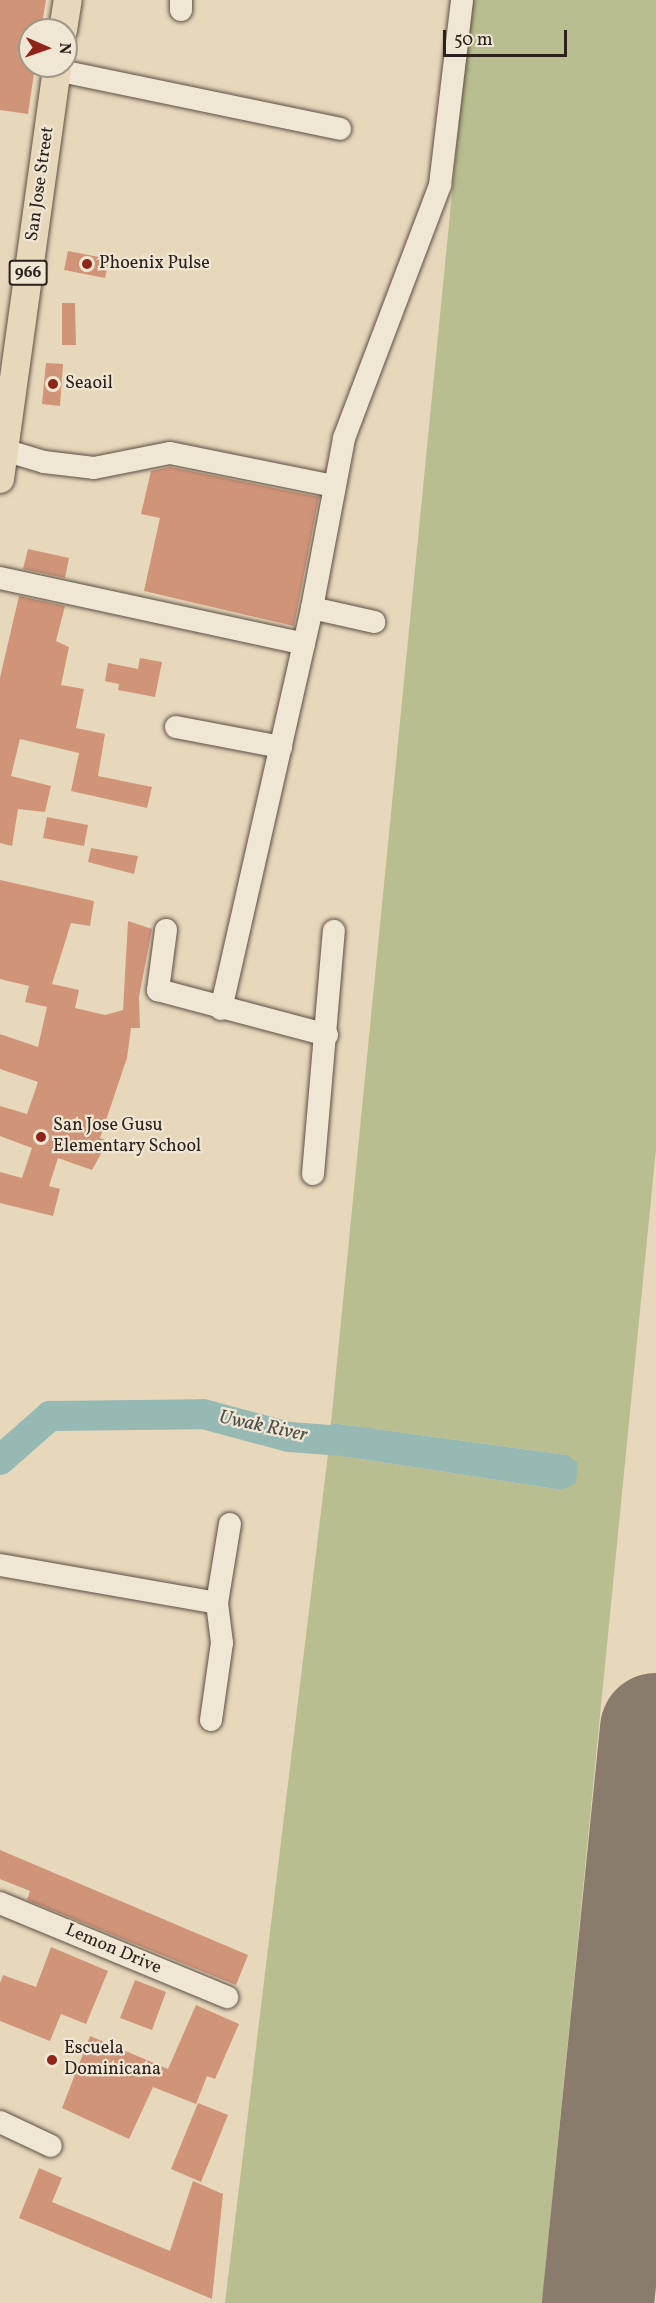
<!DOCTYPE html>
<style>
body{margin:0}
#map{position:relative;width:656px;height:2303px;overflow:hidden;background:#e7d8bc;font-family:Vollkorn,serif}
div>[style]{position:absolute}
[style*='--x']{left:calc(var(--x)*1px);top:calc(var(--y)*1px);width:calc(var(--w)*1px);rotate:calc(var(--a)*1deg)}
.green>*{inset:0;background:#b8be8f}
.water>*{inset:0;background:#97b9b4}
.river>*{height:30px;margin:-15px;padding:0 15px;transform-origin:15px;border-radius:15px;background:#97b9b4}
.runway>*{height:112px;margin:-56px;padding:0 56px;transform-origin:56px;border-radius:56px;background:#8a7c6c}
.building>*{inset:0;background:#d09479}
.roads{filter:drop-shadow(0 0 2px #5c4f43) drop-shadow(0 0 2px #5c4f43)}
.minor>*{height:22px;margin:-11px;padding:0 11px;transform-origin:11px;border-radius:11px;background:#efe6d3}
.major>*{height:28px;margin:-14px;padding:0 14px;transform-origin:14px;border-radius:14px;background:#e7d8bc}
.dots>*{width:16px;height:16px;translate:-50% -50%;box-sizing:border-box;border:3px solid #efe6d3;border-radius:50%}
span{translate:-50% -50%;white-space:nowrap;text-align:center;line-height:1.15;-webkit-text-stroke:4.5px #efe6d3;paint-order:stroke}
.shield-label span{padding:2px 4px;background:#efe6d3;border:2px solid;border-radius:4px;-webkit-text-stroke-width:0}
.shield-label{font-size:16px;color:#2d211b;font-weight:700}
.street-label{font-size:18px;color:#2d211b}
.poi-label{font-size:18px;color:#2d211b}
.left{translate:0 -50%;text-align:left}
.water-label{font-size:20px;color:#4d4f49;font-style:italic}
.north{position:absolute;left:18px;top:18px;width:60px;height:60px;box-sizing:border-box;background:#efe6d3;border:2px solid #a19789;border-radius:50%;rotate:92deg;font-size:16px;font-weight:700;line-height:24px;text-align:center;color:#2d211b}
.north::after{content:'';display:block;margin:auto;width:21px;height:27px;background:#8f2418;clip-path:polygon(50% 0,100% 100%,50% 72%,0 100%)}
.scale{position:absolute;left:443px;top:30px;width:124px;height:27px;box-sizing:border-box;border:3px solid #2d211b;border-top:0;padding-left:8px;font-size:18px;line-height:21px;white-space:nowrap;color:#2d211b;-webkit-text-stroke:4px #efe6d3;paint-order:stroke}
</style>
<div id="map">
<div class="green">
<div style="clip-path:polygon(471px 0,656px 0,656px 1149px,542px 2303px,225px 2303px,328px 1454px,562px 1490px,567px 1455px,331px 1423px)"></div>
</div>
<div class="water">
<div style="clip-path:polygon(331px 1423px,567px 1455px,578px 1463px,576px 1483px,562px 1490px,328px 1454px)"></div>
</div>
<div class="river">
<div style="--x:0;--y:1460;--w:67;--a:-41.3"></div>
<div style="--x:50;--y:1416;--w:153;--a:-0.7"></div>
<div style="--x:203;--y:1414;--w:89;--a:15"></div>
<div style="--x:289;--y:1437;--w:81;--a:4.2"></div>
</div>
<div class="runway">
<div style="--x:598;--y:2303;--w:577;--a:-84.23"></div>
</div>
<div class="building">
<div style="clip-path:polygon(0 0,46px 0,41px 30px,30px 30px,30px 66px,35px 66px,28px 114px,0 110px)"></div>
<div style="clip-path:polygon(68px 251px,109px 259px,105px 278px,64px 270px)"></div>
<div style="clip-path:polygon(62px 303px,75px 303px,76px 345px,62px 345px)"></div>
<div style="clip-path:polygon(46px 363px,63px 364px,60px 406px,42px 404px)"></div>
<div style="clip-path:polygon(170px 467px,319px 497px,294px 626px,144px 591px,160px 518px,141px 514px,151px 471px)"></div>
<div style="clip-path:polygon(28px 549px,69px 558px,65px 578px,23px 569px)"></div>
<div style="clip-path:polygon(19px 596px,65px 606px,56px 641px,69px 647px,61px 685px,84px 689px,76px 728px,105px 734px,98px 776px,152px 787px,147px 808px,71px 791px,79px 753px,20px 739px,11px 776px,51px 786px,45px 812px,18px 809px,12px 846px,0 843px,0 678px)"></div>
<div style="clip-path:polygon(140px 658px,162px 662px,155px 697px,118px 690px,119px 684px,105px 681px,108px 663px,138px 669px)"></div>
<div style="clip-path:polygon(47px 817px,88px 825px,84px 846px,43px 838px)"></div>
<div style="clip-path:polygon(91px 848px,138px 856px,134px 874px,88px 862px)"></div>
<div style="clip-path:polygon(0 880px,94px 901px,90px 926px,71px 923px,52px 984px,79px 990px,75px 1008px,105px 1015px,123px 1010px,128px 921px,152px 929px,139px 997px,140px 1028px,131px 1028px,127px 1058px,100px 1138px,108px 1141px,92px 1170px,58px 1158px,49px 1186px,60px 1189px,53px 1216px,0 1203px,0 1172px,22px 1178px,32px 1148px,0 1136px,0 1106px,27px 1114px,38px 1082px,0 1069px,0 1034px,38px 1047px,47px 1007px,25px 1002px,29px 986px,0 979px)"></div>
<div style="clip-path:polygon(0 1850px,248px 1955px,236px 1985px,27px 1900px,30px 1891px,0 1879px)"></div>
<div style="clip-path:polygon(51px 1947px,108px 1971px,86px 2024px,61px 2014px,50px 2041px,0 2021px,0 1983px,3px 1975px,36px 1987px)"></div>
<div style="clip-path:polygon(135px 1980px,166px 1992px,152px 2030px,120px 2018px)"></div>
<div style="clip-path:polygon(196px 2005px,239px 2024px,215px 2079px,207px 2076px,196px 2104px,153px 2087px,129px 2139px,62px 2108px,90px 2036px,168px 2069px)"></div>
<div style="clip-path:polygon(198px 2103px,228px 2115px,201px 2182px,171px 2169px)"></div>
<div style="clip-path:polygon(39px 2168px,62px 2178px,52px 2202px,170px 2251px,193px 2181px,223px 2194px,212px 2299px,19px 2218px)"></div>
</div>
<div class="roads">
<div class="minor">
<div style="--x:181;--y:10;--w:10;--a:-90"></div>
<div style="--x:56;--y:70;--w:290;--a:11.7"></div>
<div style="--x:4;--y:450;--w:42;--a:16.7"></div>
<div style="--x:44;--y:462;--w:50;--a:6.8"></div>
<div style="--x:94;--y:468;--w:77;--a:-11.2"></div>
<div style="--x:170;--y:453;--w:167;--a:11.4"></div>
<div style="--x:0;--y:578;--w:311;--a:12.2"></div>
<div style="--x:312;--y:608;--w:64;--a:12.7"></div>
<div style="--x:176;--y:727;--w:107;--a:10.8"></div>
<div style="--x:166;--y:930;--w:61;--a:97.6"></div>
<div style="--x:158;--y:990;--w:175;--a:14.9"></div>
<div style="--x:221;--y:1009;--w:411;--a:-77.2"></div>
<div style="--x:312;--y:608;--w:173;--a:-79.3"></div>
<div style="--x:344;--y:438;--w:271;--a:-69.2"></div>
<div style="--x:440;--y:185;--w:186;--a:-83.2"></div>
<div style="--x:313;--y:1174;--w:244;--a:-85.1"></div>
<div style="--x:0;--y:1565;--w:220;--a:9.9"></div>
<div style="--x:211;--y:1720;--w:78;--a:-81.9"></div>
<div style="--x:222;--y:1643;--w:40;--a:-97.1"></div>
<div style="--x:217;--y:1603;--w:80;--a:-80.7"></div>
<div style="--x:0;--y:1903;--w:246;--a:22.5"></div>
<div style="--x:0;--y:2122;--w:56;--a:25.2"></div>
</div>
<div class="major">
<div style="--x:63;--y:30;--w:30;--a:-81"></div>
<div style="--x:0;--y:479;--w:417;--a:-82.1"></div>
</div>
</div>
<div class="dots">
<div style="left:87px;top:264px;background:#8f2418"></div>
<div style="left:53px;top:384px;background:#8f2418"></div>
<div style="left:41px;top:1137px;background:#8f2418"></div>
<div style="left:52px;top:2060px;background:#8f2418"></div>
</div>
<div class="shield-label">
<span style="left:28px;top:273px">966</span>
</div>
<div class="street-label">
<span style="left:41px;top:184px;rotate:-82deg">San Jose Street</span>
<span style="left:113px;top:1950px;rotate:23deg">Lemon Drive</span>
</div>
<div class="poi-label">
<span class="left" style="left:99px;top:264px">Phoenix Pulse</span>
<span class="left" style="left:65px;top:384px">Seaoil</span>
<span class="left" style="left:53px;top:1137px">San Jose Gusu<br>Elementary School</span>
<span class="left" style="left:64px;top:2060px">Escuela<br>Dominicana</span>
</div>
<div class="water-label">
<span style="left:263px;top:1427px;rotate:12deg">Uwak River</span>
</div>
<div class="north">N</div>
<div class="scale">50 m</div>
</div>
